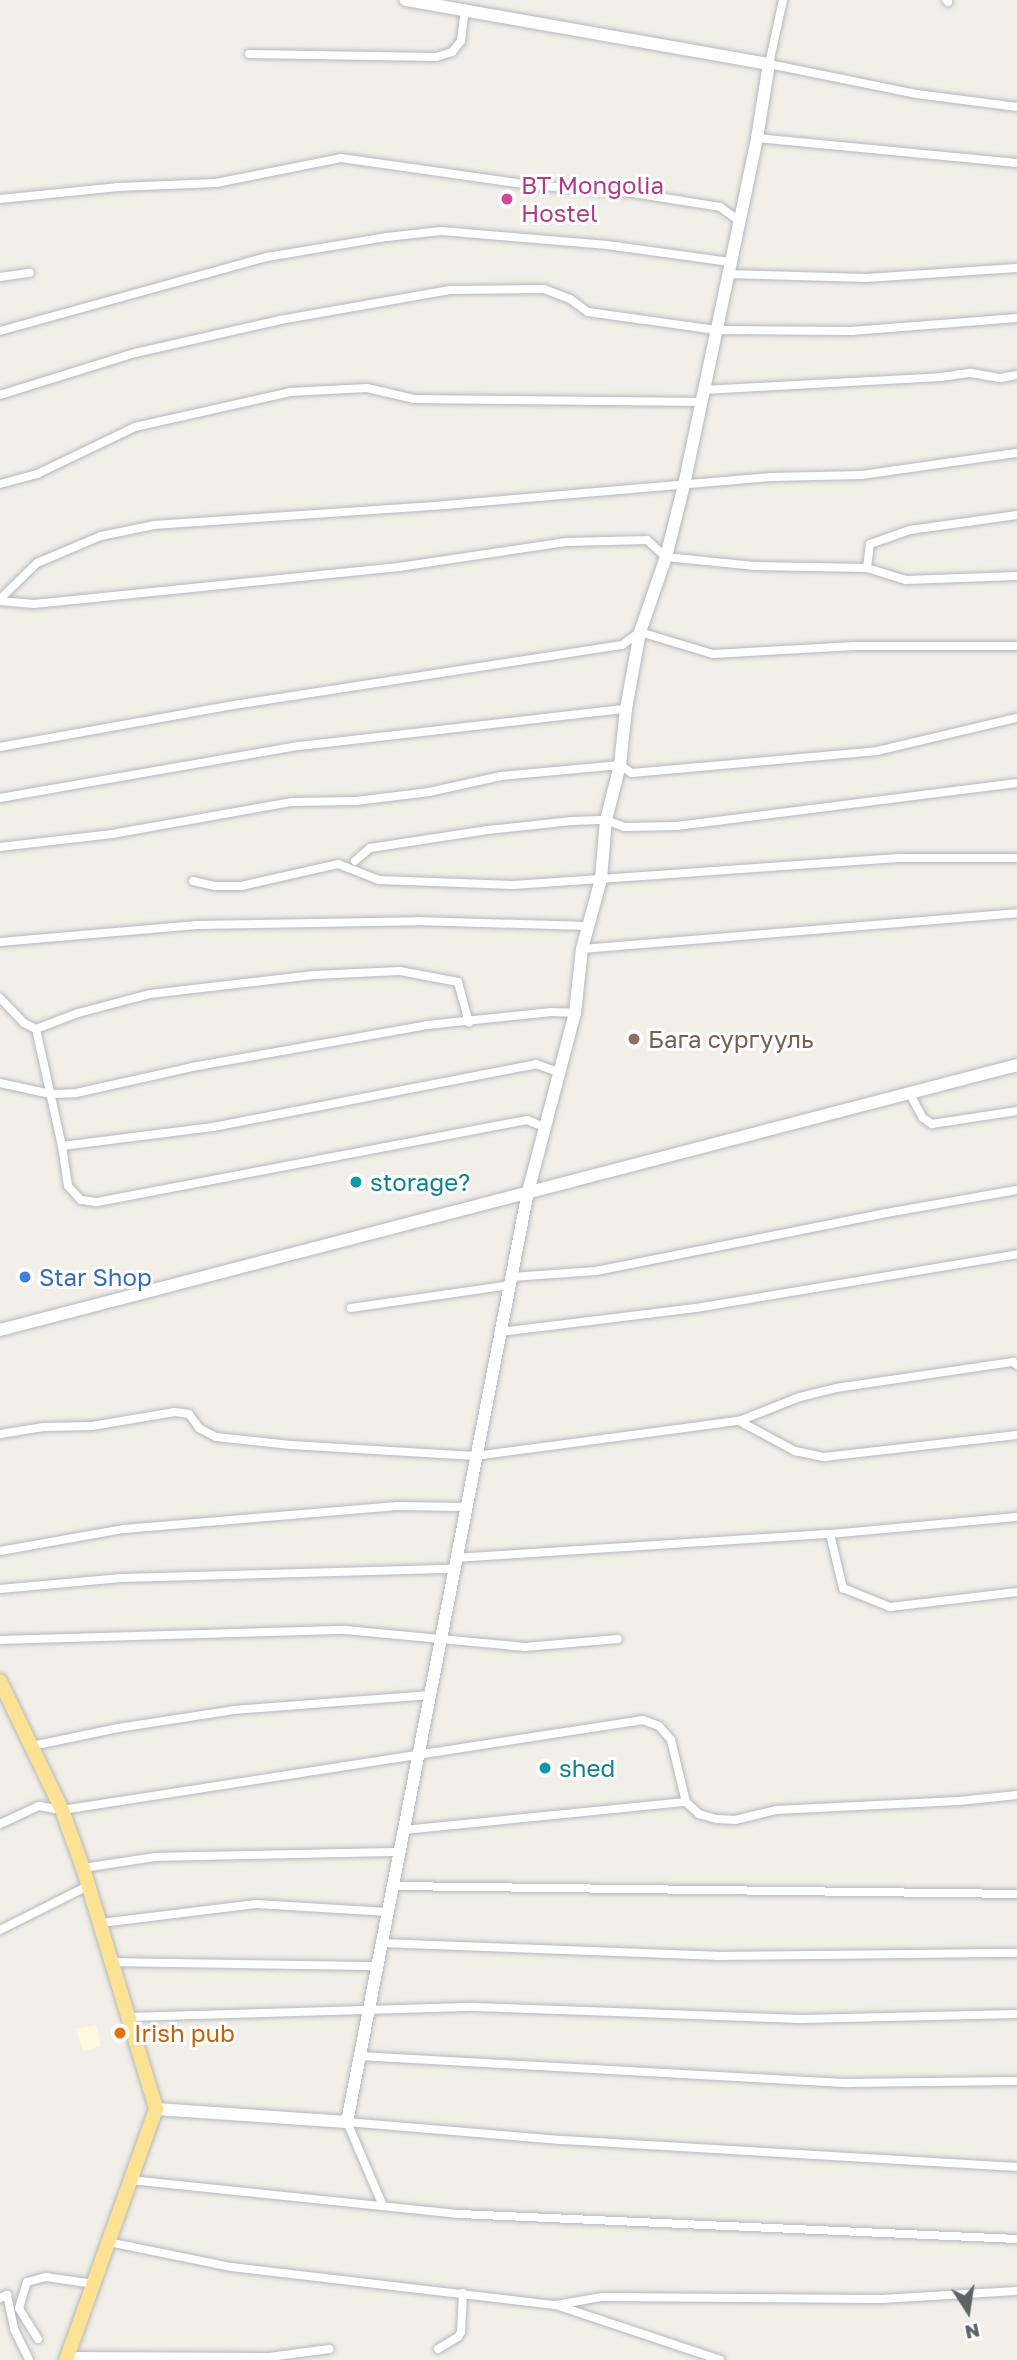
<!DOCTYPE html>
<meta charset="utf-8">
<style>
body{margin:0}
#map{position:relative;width:1017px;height:2360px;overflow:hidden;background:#f1efe8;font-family:"Golos Text",sans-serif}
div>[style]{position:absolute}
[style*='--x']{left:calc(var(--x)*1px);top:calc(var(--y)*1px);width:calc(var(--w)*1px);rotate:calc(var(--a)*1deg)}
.commercial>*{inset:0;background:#fef7e0}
.roads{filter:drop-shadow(0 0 2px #b5b8bc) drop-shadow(0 0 2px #b5b8bc)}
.street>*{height:8px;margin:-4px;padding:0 4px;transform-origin:4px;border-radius:4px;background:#fff}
.secondary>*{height:12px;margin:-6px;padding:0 6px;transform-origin:6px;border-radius:6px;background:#fff}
.highway>*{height:14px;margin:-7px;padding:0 7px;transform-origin:7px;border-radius:7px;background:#fde293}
.dots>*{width:19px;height:19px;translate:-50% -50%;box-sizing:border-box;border:4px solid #fff;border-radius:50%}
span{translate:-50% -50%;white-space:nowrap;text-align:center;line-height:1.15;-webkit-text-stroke:6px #fff;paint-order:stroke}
.hotel-label{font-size:24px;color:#b23c85}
.left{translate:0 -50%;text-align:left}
.education-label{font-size:24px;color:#785e54}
.culture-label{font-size:24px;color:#0d838f}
.shop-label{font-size:24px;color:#366cbe}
.food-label{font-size:24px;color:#c56008}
.north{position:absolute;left:933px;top:2276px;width:70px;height:70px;-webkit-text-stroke:5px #fff;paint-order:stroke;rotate:168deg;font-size:19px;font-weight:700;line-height:28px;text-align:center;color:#5f6368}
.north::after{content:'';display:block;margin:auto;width:24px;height:32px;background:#5f6368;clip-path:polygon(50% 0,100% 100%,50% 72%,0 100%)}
</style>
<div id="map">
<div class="commercial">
<div style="clip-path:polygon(96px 2025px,101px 2046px,83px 2051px,76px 2029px)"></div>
</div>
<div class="roads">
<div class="street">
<div style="--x:783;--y:0;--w:66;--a:102.3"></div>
<div style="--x:769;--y:64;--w:151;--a:11.5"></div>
<div style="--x:917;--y:94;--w:101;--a:7.4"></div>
<div style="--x:946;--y:0;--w:3;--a:45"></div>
<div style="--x:249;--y:54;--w:187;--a:0.9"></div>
<div style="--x:436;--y:57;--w:17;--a:-17"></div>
<div style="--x:452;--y:52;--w:14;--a:-51"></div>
<div style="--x:461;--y:41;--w:32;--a:-83"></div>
<div style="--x:757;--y:138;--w:261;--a:5.5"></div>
<div style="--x:0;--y:199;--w:119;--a:-5.8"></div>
<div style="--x:118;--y:187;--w:98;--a:-2.3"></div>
<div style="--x:216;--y:183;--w:127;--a:-11.3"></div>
<div style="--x:341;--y:158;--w:192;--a:8.1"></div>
<div style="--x:531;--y:185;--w:102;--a:4.5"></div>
<div style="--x:633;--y:193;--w:88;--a:9.1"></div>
<div style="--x:720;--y:207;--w:24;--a:36"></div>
<div style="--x:727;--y:274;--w:139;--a:1.6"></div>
<div style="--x:866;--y:278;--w:151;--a:-3.8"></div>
<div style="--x:0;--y:277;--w:30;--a:-8"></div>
<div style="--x:0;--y:331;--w:277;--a:-15.5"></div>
<div style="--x:267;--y:257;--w:122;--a:-9.5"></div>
<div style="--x:387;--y:237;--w:54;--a:-6.3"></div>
<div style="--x:441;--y:231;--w:167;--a:4.8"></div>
<div style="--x:607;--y:245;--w:124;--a:7.9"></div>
<div style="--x:703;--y:390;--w:238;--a:-3.1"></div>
<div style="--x:941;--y:377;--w:30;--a:-8"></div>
<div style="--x:971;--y:373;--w:29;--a:10"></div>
<div style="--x:1000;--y:378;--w:17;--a:-10"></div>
<div style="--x:0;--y:395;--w:141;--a:-17.3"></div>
<div style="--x:135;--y:353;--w:149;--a:-12.8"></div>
<div style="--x:280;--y:320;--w:174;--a:-10"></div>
<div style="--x:451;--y:290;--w:93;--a:-0.6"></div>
<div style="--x:544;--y:289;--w:28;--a:21"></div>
<div style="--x:570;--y:299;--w:22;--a:36"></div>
<div style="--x:588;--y:312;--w:129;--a:8"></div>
<div style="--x:716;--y:330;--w:135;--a:0.4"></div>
<div style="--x:851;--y:331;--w:167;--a:-4.5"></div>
<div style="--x:0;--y:484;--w:38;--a:-15"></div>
<div style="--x:37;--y:474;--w:109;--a:-25.6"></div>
<div style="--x:135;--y:427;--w:159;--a:-12.7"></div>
<div style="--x:290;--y:392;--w:77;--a:-3"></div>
<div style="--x:367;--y:388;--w:48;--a:13.2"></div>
<div style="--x:414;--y:399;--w:287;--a:0.6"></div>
<div style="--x:867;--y:568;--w:24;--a:-83"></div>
<div style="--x:870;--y:544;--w:42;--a:-19.3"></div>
<div style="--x:910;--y:530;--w:108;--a:-8"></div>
<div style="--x:0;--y:599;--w:52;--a:-44.2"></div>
<div style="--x:37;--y:563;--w:69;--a:-22.9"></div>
<div style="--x:101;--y:536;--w:54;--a:-11.7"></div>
<div style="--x:154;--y:525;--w:292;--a:-3.9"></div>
<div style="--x:445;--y:505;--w:327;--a:-4.9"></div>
<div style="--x:771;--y:477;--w:91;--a:-1.3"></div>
<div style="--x:862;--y:475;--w:157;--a:-8.1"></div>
<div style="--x:0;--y:601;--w:34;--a:5"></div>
<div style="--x:34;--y:604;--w:367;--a:-5.8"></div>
<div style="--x:399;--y:567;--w:170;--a:-8.5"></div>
<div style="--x:567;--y:542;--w:80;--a:-1.4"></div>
<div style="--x:647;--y:540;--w:25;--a:42"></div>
<div style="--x:666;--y:557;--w:88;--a:5.8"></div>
<div style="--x:754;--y:566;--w:113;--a:1"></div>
<div style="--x:867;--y:568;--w:41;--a:17.1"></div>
<div style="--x:906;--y:580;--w:111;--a:-2.1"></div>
<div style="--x:0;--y:747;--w:238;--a:-10.2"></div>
<div style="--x:234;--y:705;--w:393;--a:-8.8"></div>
<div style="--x:622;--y:645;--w:22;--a:-36"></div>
<div style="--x:640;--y:632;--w:76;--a:16.8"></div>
<div style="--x:713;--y:654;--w:142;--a:-3.2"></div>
<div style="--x:855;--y:646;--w:162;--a:0"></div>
<div style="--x:0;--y:798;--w:303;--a:-9.9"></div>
<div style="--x:299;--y:746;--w:329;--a:-6.5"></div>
<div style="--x:0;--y:847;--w:113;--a:-6.6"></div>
<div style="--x:112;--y:834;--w:183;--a:-10.1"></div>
<div style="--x:292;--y:802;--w:64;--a:-0.9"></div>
<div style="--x:356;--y:801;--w:74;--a:-7"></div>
<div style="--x:429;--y:792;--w:74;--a:-12.5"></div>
<div style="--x:501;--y:776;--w:120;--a:-5.3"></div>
<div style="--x:620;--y:765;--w:14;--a:34"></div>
<div style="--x:632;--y:773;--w:246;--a:-5.1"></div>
<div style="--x:877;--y:751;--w:144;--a:-13.3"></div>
<div style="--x:355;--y:861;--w:20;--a:-41"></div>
<div style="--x:370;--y:848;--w:119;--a:-8.7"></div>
<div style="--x:488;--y:830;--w:84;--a:-6.1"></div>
<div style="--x:572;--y:821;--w:34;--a:-2"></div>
<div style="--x:606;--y:820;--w:19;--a:21"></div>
<div style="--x:624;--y:827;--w:53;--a:-1.1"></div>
<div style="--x:677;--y:826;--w:343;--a:-7.2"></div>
<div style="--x:193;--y:881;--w:23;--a:13"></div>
<div style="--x:215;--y:886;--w:26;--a:0"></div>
<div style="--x:241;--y:886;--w:99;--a:-12.8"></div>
<div style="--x:338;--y:864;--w:44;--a:21.3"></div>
<div style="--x:379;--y:880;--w:134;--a:2.1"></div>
<div style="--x:513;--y:885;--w:390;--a:-4"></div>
<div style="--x:902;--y:858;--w:115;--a:0"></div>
<div style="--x:0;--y:942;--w:198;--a:-4.9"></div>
<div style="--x:197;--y:925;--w:220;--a:-1"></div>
<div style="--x:417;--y:921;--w:170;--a:1.7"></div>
<div style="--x:582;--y:949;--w:436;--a:-4.7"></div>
<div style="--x:0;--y:998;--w:35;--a:46"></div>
<div style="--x:24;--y:1023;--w:13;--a:27"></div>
<div style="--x:36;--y:1029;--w:120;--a:77.5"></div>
<div style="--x:36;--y:1029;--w:45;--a:-20.9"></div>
<div style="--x:78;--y:1013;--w:74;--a:-14.8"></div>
<div style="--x:150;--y:994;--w:165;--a:-6.6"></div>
<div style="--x:314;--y:975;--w:86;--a:-2.7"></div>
<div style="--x:400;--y:971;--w:59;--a:10.7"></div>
<div style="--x:458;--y:982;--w:42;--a:75"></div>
<div style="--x:0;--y:1083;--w:52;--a:12.2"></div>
<div style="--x:51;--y:1094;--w:25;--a:-2"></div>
<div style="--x:76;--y:1093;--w:119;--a:-12.6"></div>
<div style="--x:192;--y:1067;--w:239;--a:-10.1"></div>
<div style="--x:427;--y:1025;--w:125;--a:-6"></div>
<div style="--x:551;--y:1012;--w:24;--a:2"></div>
<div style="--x:910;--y:1094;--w:27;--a:62"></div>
<div style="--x:923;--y:1118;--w:11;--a:34"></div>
<div style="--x:932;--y:1124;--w:86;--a:-8.7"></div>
<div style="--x:546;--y:1128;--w:21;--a:-157"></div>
<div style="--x:527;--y:1120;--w:439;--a:169.2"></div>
<div style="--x:96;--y:1202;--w:15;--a:-172"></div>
<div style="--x:81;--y:1200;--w:19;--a:-133"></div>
<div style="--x:68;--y:1186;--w:40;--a:-98.5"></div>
<div style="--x:62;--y:1146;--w:152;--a:-7.2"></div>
<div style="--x:213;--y:1127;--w:329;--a:-11"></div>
<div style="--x:536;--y:1064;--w:23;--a:20"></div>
<div style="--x:512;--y:1277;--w:84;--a:-4.1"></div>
<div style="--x:596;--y:1271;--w:296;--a:-11.3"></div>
<div style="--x:886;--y:1213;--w:133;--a:-10"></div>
<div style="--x:351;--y:1308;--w:162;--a:-8.2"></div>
<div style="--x:500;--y:1332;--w:197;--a:-7"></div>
<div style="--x:696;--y:1308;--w:326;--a:-9.5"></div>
<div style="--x:739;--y:1421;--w:66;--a:-21.5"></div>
<div style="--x:800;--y:1397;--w:37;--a:-14"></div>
<div style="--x:836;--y:1388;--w:179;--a:-8.4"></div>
<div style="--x:1013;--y:1362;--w:5;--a:37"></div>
<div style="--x:0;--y:1434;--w:44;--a:-9.2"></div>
<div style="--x:43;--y:1427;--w:49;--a:-1.2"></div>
<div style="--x:92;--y:1426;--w:84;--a:-9.6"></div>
<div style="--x:175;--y:1412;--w:14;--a:8"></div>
<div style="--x:189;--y:1414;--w:17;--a:54"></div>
<div style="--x:199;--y:1428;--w:19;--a:28"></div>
<div style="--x:216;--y:1437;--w:75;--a:6.1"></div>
<div style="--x:291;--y:1445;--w:184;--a:3.4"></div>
<div style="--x:475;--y:1456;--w:266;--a:-7.6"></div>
<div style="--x:739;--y:1421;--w:64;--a:28.2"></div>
<div style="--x:795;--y:1451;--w:30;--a:12"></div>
<div style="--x:824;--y:1457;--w:194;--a:-6.5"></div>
<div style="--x:830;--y:1534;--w:56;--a:76.5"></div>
<div style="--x:843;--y:1588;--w:51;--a:22"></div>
<div style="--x:890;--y:1607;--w:128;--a:-6.7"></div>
<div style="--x:0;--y:1551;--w:126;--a:-10.1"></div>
<div style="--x:124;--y:1529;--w:274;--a:-4.8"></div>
<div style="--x:397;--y:1506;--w:68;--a:0.8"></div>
<div style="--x:455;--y:1558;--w:376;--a:-3.7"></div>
<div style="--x:830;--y:1534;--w:188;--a:-5.2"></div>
<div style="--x:0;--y:1589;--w:122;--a:-5.2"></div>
<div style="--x:122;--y:1578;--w:330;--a:-1.6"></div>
<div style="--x:0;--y:1640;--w:345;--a:-1.7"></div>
<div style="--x:345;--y:1630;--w:181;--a:5.4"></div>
<div style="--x:525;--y:1647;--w:93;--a:-4.9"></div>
<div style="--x:32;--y:1746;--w:88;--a:-11.8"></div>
<div style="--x:118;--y:1728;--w:117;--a:-8.8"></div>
<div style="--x:234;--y:1710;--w:196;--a:-4.4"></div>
<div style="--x:0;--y:1824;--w:43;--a:-24.8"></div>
<div style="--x:39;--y:1806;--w:23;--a:10"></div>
<div style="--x:62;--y:1810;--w:588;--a:-8.81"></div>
<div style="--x:643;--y:1720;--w:17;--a:21"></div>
<div style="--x:659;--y:1726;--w:18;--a:49"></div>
<div style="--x:671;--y:1740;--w:64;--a:76.4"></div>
<div style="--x:686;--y:1802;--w:18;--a:43"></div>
<div style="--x:699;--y:1814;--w:19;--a:16"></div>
<div style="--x:717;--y:1819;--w:18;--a:3"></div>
<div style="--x:735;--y:1820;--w:42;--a:-13.7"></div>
<div style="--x:776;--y:1810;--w:183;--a:-2.8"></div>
<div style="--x:959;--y:1801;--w:58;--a:-5.9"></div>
<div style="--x:404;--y:1830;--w:283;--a:-5.7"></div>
<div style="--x:83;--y:1868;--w:73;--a:-8.7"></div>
<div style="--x:155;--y:1857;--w:245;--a:-1.2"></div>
<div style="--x:393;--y:1886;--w:624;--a:0.73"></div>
<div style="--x:101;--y:1923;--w:156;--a:-7"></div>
<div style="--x:256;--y:1904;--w:132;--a:3.5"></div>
<div style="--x:0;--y:1930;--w:98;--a:-26.6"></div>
<div style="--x:381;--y:1943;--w:335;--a:2.2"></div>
<div style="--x:716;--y:1956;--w:301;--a:-0.6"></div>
<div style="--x:111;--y:1962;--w:267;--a:0.9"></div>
<div style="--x:128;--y:2017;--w:347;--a:-1.7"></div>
<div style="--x:475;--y:2007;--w:326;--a:2.1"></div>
<div style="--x:801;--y:2019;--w:216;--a:-1.3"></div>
<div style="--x:359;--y:2056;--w:490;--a:3.2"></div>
<div style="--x:848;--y:2083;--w:169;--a:-0.7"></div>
<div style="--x:129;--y:2180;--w:333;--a:5.9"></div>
<div style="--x:460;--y:2214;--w:558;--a:2.57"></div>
<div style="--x:383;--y:2206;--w:91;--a:-113.2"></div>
<div style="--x:347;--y:2122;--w:217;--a:4.8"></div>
<div style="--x:563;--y:2140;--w:455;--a:3.4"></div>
<div style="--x:108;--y:2242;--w:126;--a:11.5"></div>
<div style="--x:231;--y:2267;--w:327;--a:6.7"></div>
<div style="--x:556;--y:2305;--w:173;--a:18.5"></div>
<div style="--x:0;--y:2298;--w:8;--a:-23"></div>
<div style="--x:7;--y:2295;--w:35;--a:78"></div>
<div style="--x:14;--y:2329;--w:34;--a:64"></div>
<div style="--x:556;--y:2305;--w:47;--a:-9.9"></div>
<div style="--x:602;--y:2297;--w:279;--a:0.4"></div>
<div style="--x:881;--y:2299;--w:136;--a:-3.4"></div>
<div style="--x:38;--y:2339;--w:36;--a:-122"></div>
<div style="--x:19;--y:2308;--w:27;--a:-73"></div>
<div style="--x:27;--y:2282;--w:20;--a:-15"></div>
<div style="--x:46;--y:2277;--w:42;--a:8.1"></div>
<div style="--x:438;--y:2349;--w:23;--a:-31"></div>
<div style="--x:458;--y:2337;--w:6;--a:-59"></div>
<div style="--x:461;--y:2332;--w:39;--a:-87"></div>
<div style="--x:68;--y:2356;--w:201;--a:0.3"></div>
<div style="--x:269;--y:2357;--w:61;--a:-7.6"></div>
</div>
<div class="secondary">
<div style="--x:0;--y:1330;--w:1051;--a:-14.6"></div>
<div style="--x:156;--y:2109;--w:191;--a:3.9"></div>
<div style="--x:347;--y:2122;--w:947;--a:-78.99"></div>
<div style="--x:528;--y:1192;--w:185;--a:-75.3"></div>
<div style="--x:575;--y:1013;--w:64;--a:-83.8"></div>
<div style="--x:582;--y:949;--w:73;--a:-74.8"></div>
<div style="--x:601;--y:879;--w:59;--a:-85.2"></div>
<div style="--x:606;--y:820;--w:57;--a:-75.7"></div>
<div style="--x:620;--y:765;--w:56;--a:-83.9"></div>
<div style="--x:626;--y:709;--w:78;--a:-79.7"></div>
<div style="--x:640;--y:632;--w:79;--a:-70.9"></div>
<div style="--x:666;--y:557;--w:74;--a:-76"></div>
<div style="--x:684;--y:485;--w:355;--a:-78.1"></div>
<div style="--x:757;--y:138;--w:75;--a:-80.8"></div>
<div style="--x:769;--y:64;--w:369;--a:-170"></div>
</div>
<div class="highway">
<div style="--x:0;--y:1681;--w:143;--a:64.3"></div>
<div style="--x:62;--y:1810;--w:62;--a:70.1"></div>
<div style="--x:83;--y:1868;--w:252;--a:73.1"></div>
<div style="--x:156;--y:2109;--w:267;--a:109.7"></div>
</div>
</div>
<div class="dots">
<div style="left:507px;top:199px;background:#d1479c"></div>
<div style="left:634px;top:1039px;background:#8d6e63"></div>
<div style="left:356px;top:1182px;background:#0f9aa8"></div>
<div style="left:25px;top:1277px;background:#3f7fe0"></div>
<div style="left:545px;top:1768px;background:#0f9aa8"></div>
<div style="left:120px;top:2033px;background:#e8710a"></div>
</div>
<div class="hotel-label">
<span class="left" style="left:521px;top:199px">BT Mongolia<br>Hostel</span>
</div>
<div class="education-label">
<span class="left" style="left:648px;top:1039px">Бага сургууль</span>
</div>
<div class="culture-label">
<span class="left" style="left:370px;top:1182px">storage?</span>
<span class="left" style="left:559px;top:1768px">shed</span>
</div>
<div class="shop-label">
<span class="left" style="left:39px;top:1277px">Star Shop</span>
</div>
<div class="food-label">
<span class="left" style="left:134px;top:2033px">Irish pub</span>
</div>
<div class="north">N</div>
</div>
